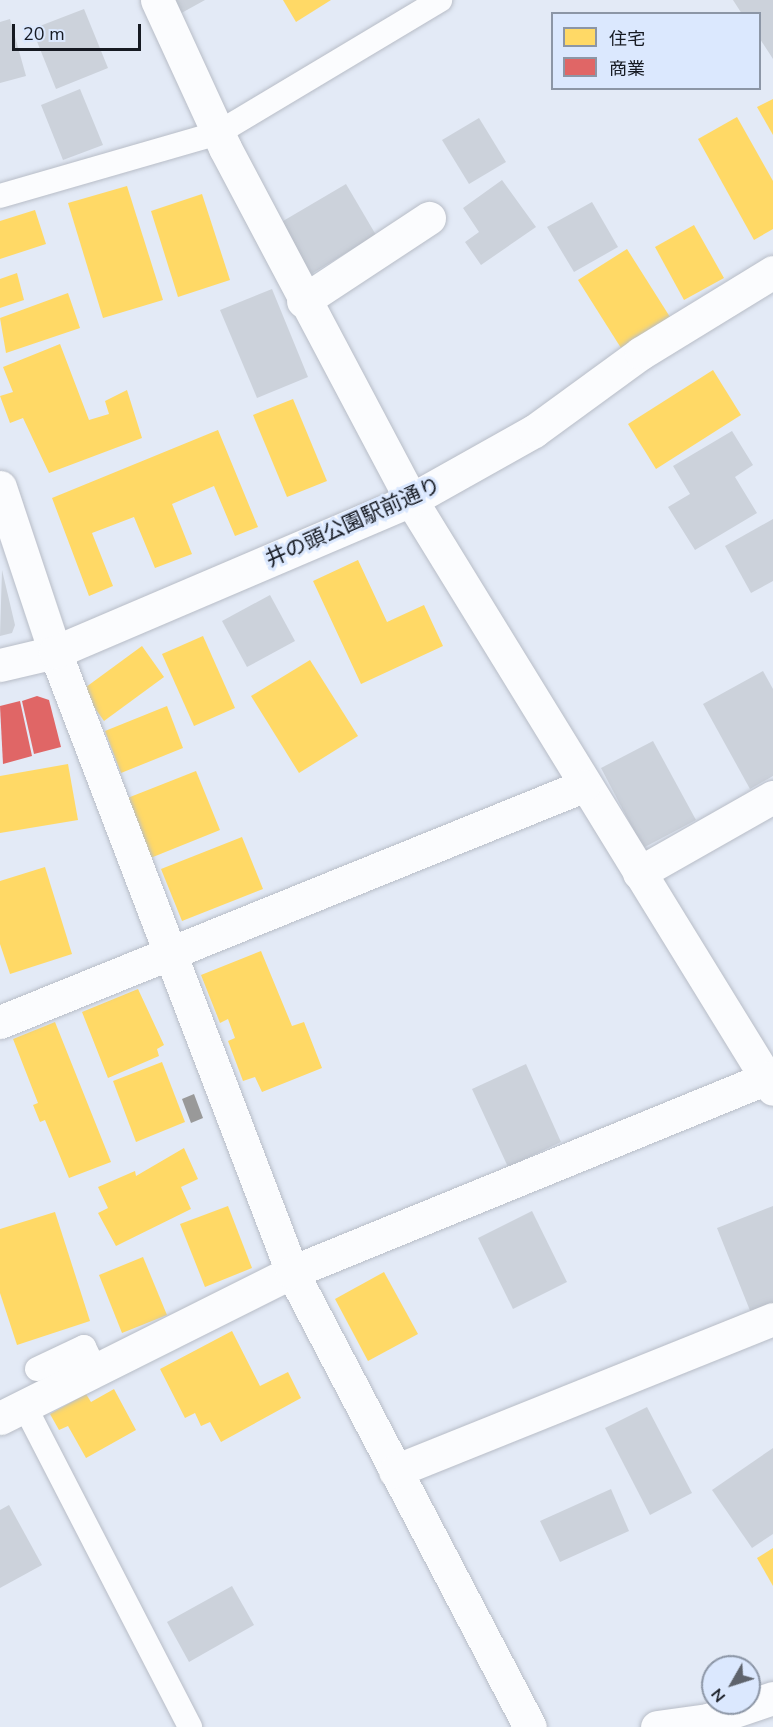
<!DOCTYPE html>
<meta charset="utf-8">
<style>
body{margin:0}
#map{position:relative;width:773px;height:1727px;overflow:hidden;background:#e3eaf6;font-family:"Nunito Sans","Noto Sans JP",sans-serif}
div>[style]{position:absolute}
[style*='--x']{left:calc(var(--x)*1px);top:calc(var(--y)*1px);width:calc(var(--w)*1px);rotate:calc(var(--a)*1deg)}
.homes>*{inset:0;background:#ffd966}
.shops>*{inset:0;background:#e06666}
.industry>*{inset:0;background:#999}
.building>*{inset:0;background:#ccd2db}
.roads{filter:drop-shadow(0 0 2px #b8bdc7) drop-shadow(0 0 2px #b8bdc7)}
.service>*{height:24px;margin:-12px;padding:0 12px;transform-origin:12px;border-radius:12px;background:#fbfcfe}
.minor>*{height:33px;margin:-16.5px;padding:0 16.5px;transform-origin:16.5px;border-radius:16.5px;background:#fbfcfe}
.tertiary>*{height:33px;margin:-16.5px;padding:0 16.5px;transform-origin:16.5px;border-radius:16.5px;background:#fbfcfe}
span{translate:-50% -50%;white-space:nowrap;text-align:center;line-height:1.15;-webkit-text-stroke:6px #dbe8fe;paint-order:stroke}
.street-label{font-size:21px;color:#161a22}
.legend{position:absolute;left:551px;top:12px;width:210px;height:78px;box-sizing:border-box;background:#dbe8fe;border:2px solid #8c96a6;margin:0;padding:8px 10px;list-style:none;font-size:18px;color:#161a22}
.legend li{display:flex;align-items:center;gap:12px;height:30px}
.legend b{width:30px;border:2px solid #8c96a6}
.north{position:absolute;left:701px;top:1655px;width:60px;height:60px;box-sizing:border-box;background:#dbe8fe;border:2px solid #8c96a6;border-radius:50%;rotate:231deg;font-size:16px;font-weight:700;line-height:24px;text-align:center;color:#161a22}
.north::after{content:'';display:block;margin:auto;width:21px;height:27px;background:#5e636c;clip-path:polygon(50% 0,100% 100%,50% 72%,0 100%)}
.scale{position:absolute;left:12px;top:24px;width:129px;height:27px;box-sizing:border-box;border:3px solid #161a22;border-top:0;padding-left:8px;font-size:18px;line-height:21px;white-space:nowrap;color:#161a22;-webkit-text-stroke:4px #dbe8fe;paint-order:stroke}
</style>
<div id="map">
<div class="homes">
<div style="clip-path:polygon(283px 0,331px 0,296px 22px)"></div>
<div style="clip-path:polygon(773px 99px,773px 135px,757px 107px)"></div>
<div style="clip-path:polygon(737px 117px,773px 181px,773px 229px,754px 240px,698px 139px)"></div>
<div style="clip-path:polygon(127px 186px,163px 300px,103px 318px,68px 203px)"></div>
<div style="clip-path:polygon(202px 194px,230px 280px,178px 297px,151px 211px)"></div>
<div style="clip-path:polygon(35px 210px,46px 244px,0 259px,0 221px)"></div>
<div style="clip-path:polygon(694px 225px,724px 278px,684px 300px,655px 247px)"></div>
<div style="clip-path:polygon(627px 249px,670px 317px,621px 348px,578px 280px)"></div>
<div style="clip-path:polygon(17px 273px,24px 300px,0 308px,0 279px)"></div>
<div style="clip-path:polygon(68px 293px,80px 328px,6px 353px,0 318px)"></div>
<div style="clip-path:polygon(60px 344px,89px 420px,109px 414px,105px 401px,127px 390px,142px 438px,49px 473px,23px 418px,10px 423px,0 396px,13px 392px,3px 367px)"></div>
<div style="clip-path:polygon(713px 370px,741px 415px,656px 469px,628px 424px)"></div>
<div style="clip-path:polygon(293px 399px,327px 481px,287px 497px,253px 415px)"></div>
<div style="clip-path:polygon(218px 430px,258px 527px,235px 536px,214px 486px,172px 504px,192px 554px,155px 568px,134px 517px,92px 533px,113px 586px,89px 596px,52px 498px)"></div>
<div style="clip-path:polygon(358px 560px,387px 622px,424px 605px,443px 646px,361px 684px,313px 581px)"></div>
<div style="clip-path:polygon(203px 636px,235px 708px,194px 726px,162px 654px)"></div>
<div style="clip-path:polygon(142px 646px,164px 677px,104px 721px,82px 690px)"></div>
<div style="clip-path:polygon(310px 660px,358px 736px,299px 773px,251px 696px)"></div>
<div style="clip-path:polygon(167px 706px,183px 748px,121px 773px,105px 731px)"></div>
<div style="clip-path:polygon(68px 764px,78px 820px,0 833px,0 776px)"></div>
<div style="clip-path:polygon(196px 771px,220px 830px,148px 859px,125px 799px)"></div>
<div style="clip-path:polygon(242px 837px,263px 889px,182px 921px,161px 869px)"></div>
<div style="clip-path:polygon(45px 867px,72px 954px,10px 974px,0 944px,0 881px)"></div>
<div style="clip-path:polygon(261px 951px,292px 1026px,304px 1022px,322px 1068px,262px 1092px,255px 1077px,243px 1081px,228px 1041px,235px 1038px,228px 1019px,220px 1023px,201px 975px)"></div>
<div style="clip-path:polygon(138px 989px,164px 1045px,157px 1049px,159px 1056px,108px 1078px,82px 1012px)"></div>
<div style="clip-path:polygon(55px 1022px,111px 1162px,69px 1178px,45px 1120px,40px 1122px,33px 1105px,38px 1103px,13px 1039px)"></div>
<div style="clip-path:polygon(162px 1062px,185px 1122px,136px 1142px,113px 1081px)"></div>
<div style="clip-path:polygon(184px 1148px,198px 1179px,181px 1187px,191px 1209px,116px 1246px,98px 1213px,108px 1208px,98px 1187px,135px 1171px,136px 1176px)"></div>
<div style="clip-path:polygon(228px 1206px,252px 1268px,205px 1287px,180px 1224px)"></div>
<div style="clip-path:polygon(55px 1212px,90px 1321px,17px 1345px,0 1293px,0 1229px)"></div>
<div style="clip-path:polygon(143px 1257px,167px 1315px,122px 1333px,99px 1275px)"></div>
<div style="clip-path:polygon(384px 1272px,418px 1334px,368px 1361px,335px 1299px)"></div>
<div style="clip-path:polygon(232px 1331px,260px 1386px,288px 1372px,301px 1398px,221px 1442px,210px 1422px,201px 1426px,195px 1413px,185px 1418px,160px 1369px)"></div>
<div style="clip-path:polygon(114px 1389px,136px 1430px,86px 1458px,68px 1426px,59px 1430px,50px 1414px,86px 1394px,91px 1402px)"></div>
<div style="clip-path:polygon(773px 1548px,773px 1586px,757px 1558px)"></div>
</div>
<div class="shops">
<div style="clip-path:polygon(37px 696px,49px 700px,61px 747px,34px 754px,22px 701px)"></div>
<div style="clip-path:polygon(20px 701px,32px 756px,3px 764px,0 706px)"></div>
</div>
<div class="industry">
<div style="clip-path:polygon(194px 1094px,203px 1118px,191px 1123px,182px 1099px)"></div>
</div>
<div class="building">
<div style="clip-path:polygon(167px 0,205px 0,176px 16px)"></div>
<div style="clip-path:polygon(733px 0,773px 0,773px 59px,760px 39px,760px 14px,742px 14px)"></div>
<div style="clip-path:polygon(84px 9px,108px 68px,56px 89px,32px 29px)"></div>
<div style="clip-path:polygon(10px 19px,26px 76px,0 83px,0 22px)"></div>
<div style="clip-path:polygon(80px 89px,103px 145px,63px 160px,41px 105px)"></div>
<div style="clip-path:polygon(479px 118px,506px 162px,469px 184px,442px 140px)"></div>
<div style="clip-path:polygon(502px 180px,536px 227px,481px 265px,465px 242px,479px 232px,463px 208px)"></div>
<div style="clip-path:polygon(346px 184px,376px 235px,308px 276px,278px 224px)"></div>
<div style="clip-path:polygon(592px 202px,618px 247px,574px 272px,547px 227px)"></div>
<div style="clip-path:polygon(272px 289px,308px 377px,257px 398px,220px 310px)"></div>
<div style="clip-path:polygon(732px 431px,753px 465px,735px 477px,757px 513px,695px 550px,668px 507px,690px 494px,673px 466px)"></div>
<div style="clip-path:polygon(773px 519px,773px 581px,751px 593px,725px 546px)"></div>
<div style="clip-path:polygon(2px 570px,15px 625px,12px 633px,0 636px)"></div>
<div style="clip-path:polygon(270px 595px,295px 641px,247px 667px,222px 621px)"></div>
<div style="clip-path:polygon(763px 671px,773px 689px,773px 776px,750px 789px,703px 704px)"></div>
<div style="clip-path:polygon(653px 741px,696px 820px,643px 848px,601px 768px)"></div>
<div style="clip-path:polygon(526px 1064px,561px 1142px,508px 1167px,472px 1089px)"></div>
<div style="clip-path:polygon(773px 1206px,773px 1304px,751px 1313px,717px 1228px)"></div>
<div style="clip-path:polygon(532px 1211px,567px 1282px,513px 1309px,478px 1238px)"></div>
<div style="clip-path:polygon(647px 1407px,692px 1493px,650px 1515px,605px 1428px)"></div>
<div style="clip-path:polygon(773px 1448px,773px 1534px,752px 1548px,712px 1490px)"></div>
<div style="clip-path:polygon(611px 1489px,629px 1531px,560px 1562px,540px 1521px)"></div>
<div style="clip-path:polygon(9px 1505px,42px 1565px,0 1588px,0 1510px)"></div>
<div style="clip-path:polygon(232px 1586px,254px 1625px,189px 1662px,167px 1622px)"></div>
</div>
<div class="roads">
<div class="service">
<div style="--x:0;--y:196;--w:227;--a:-16.1"></div>
<div style="--x:218;--y:133;--w:259;--a:-30.9"></div>
<div style="--x:37;--y:1369;--w:52;--a:-25.1"></div>
<div style="--x:84;--y:1347;--w:28;--a:64"></div>
<div style="--x:25;--y:1407;--w:360;--a:62.7"></div>
</div>
<div class="minor">
<div style="--x:157;--y:0;--w:163;--a:65.3"></div>
<div style="--x:225;--y:148;--w:398;--a:62.1"></div>
<div style="--x:411;--y:500;--w:691;--a:58.43"></div>
<div style="--x:303;--y:301;--w:151;--a:-33.4"></div>
<div style="--x:0;--y:487;--w:174;--a:71.6"></div>
<div style="--x:55;--y:652;--w:664;--a:69.08"></div>
<div style="--x:292;--y:1272;--w:513;--a:62.39"></div>
<div style="--x:411;--y:500;--w:141;--a:-29.3"></div>
<div style="--x:534;--y:431;--w:132;--a:-36.1"></div>
<div style="--x:641;--y:353;--w:155;--a:-31.5"></div>
<div style="--x:639;--y:873;--w:154;--a:-29.6"></div>
<div style="--x:0;--y:1022;--w:629;--a:-22.04"></div>
<div style="--x:0;--y:1418;--w:326;--a:-26.6"></div>
<div style="--x:292;--y:1272;--w:513;--a:-22.22"></div>
<div style="--x:395;--y:1471;--w:407;--a:-21.9"></div>
<div style="--x:657;--y:1727;--w:51;--a:-7.8"></div>
<div style="--x:708;--y:1720;--w:69;--a:-18.7"></div>
</div>
<div class="tertiary">
<div style="--x:0;--y:665;--w:57;--a:-13.3"></div>
<div style="--x:55;--y:652;--w:387;--a:-23.1"></div>
</div>
</div>
<div class="street-label">
<span style="left:353px;top:522px;rotate:-24deg">井の頭公園駅前通り</span>
</div>
<ul class="legend">
<li><b style="height:16px;background:#ffd966"></b>住宅</li>
<li><b style="height:16px;background:#e06666"></b>商業</li>
</ul>
<div class="north">N</div>
<div class="scale">20 m</div>
</div>
